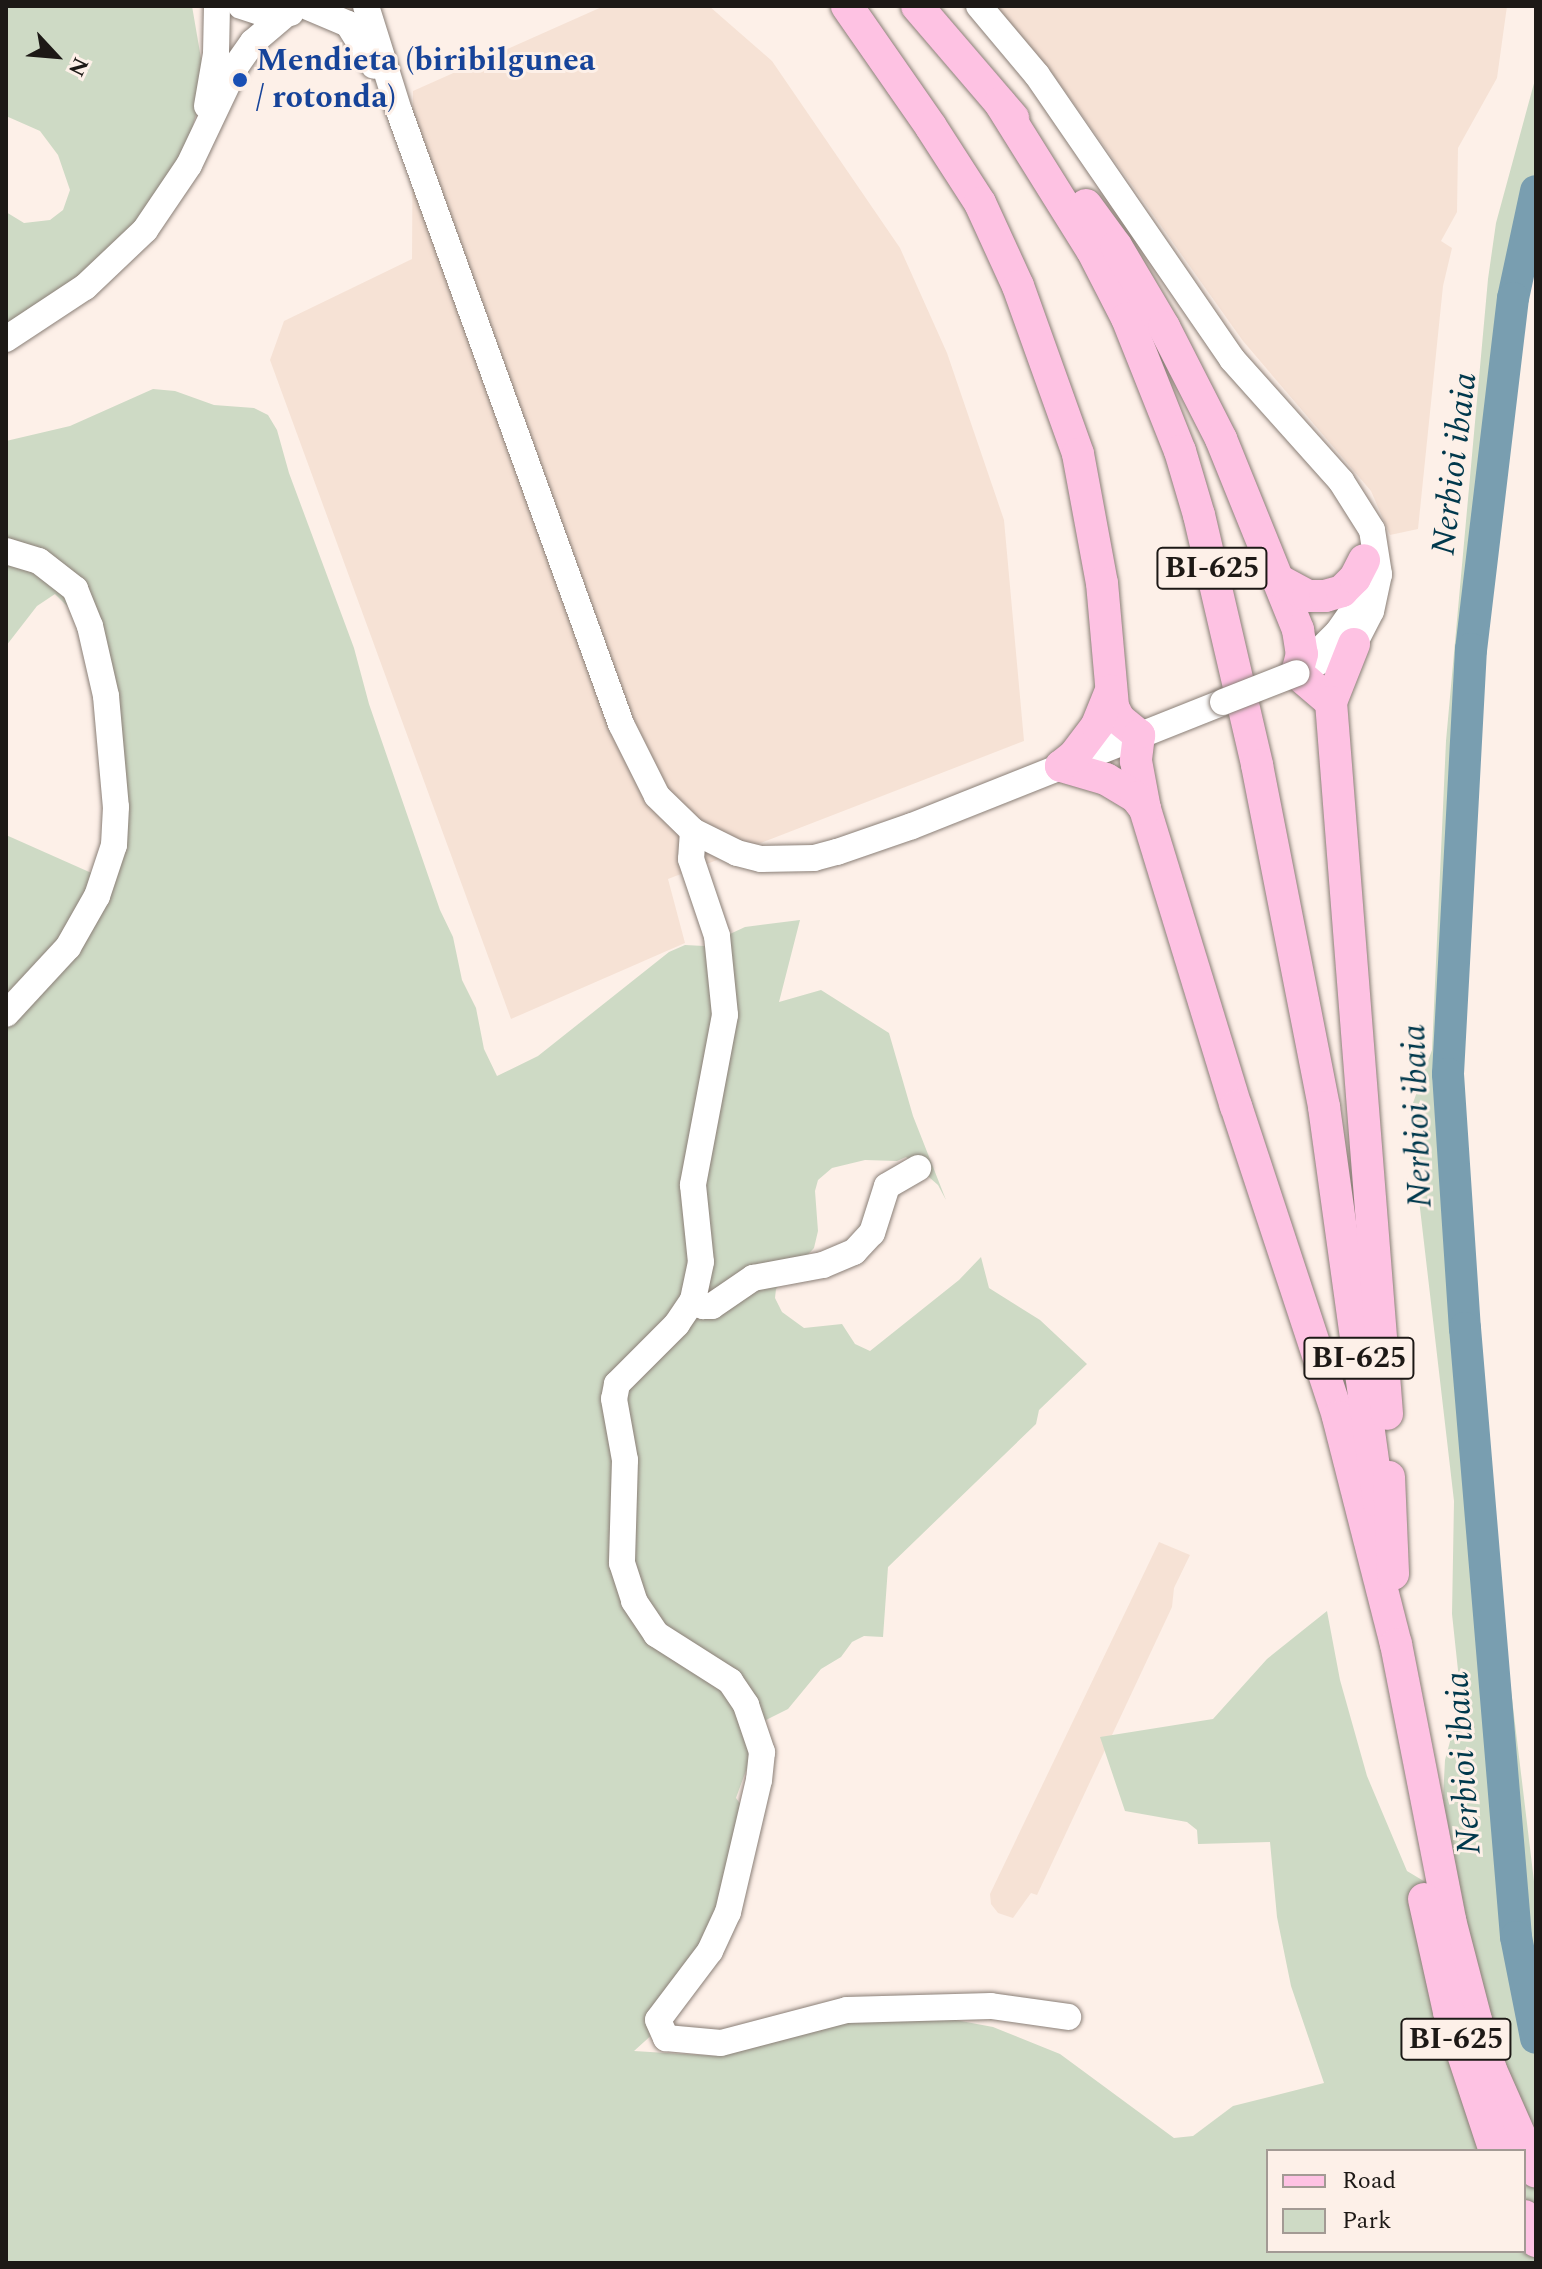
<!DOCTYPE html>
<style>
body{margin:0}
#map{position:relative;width:1542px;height:2269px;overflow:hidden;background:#fdf0e8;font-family:Spectral,serif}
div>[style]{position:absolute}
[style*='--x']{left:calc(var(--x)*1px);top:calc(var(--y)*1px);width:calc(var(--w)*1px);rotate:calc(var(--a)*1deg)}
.built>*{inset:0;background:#f6e2d5}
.green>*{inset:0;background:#cedac5}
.river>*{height:32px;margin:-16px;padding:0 16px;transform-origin:16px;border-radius:16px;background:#799eb0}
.roads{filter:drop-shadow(0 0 2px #8a7f77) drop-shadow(0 0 2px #8a7f77)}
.minor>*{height:26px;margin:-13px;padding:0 13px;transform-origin:13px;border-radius:13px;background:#fff}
.major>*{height:32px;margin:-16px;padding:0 16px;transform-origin:16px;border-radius:16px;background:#fec2e3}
.bridges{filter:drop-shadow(0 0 2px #8a7f77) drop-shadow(0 0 2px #8a7f77)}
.minor-bridge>*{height:26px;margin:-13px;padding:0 13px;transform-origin:13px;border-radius:13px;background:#fff}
.dots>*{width:22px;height:22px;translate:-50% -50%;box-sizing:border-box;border:4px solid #fdf0e8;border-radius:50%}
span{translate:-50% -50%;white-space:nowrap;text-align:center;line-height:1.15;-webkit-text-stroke:6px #fdf0e8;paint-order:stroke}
.shield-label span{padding:2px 6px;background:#fdf0e8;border:2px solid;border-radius:6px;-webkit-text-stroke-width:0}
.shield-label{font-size:30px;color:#1d1916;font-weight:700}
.transit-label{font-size:32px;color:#164399;font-weight:700}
.left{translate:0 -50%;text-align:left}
.water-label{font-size:34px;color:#00384c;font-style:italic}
.frame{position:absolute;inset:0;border:8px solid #1d1916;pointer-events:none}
.legend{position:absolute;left:1266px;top:2149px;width:260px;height:104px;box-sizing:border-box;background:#fdf0e8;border:2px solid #a39a94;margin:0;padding:10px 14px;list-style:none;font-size:24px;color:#1d1916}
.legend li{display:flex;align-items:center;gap:16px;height:40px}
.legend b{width:40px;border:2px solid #a39a94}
.north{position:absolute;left:16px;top:16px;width:80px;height:80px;-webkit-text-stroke:6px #fdf0e8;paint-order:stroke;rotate:116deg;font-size:22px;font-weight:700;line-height:32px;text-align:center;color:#1d1916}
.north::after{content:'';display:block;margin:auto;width:28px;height:36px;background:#1d1916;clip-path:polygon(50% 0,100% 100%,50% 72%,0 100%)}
</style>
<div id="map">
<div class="built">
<div style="clip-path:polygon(604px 6px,709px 6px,772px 61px,900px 248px,947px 353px,1004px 520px,1024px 741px,668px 879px,685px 943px,511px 1019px,270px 360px,284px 321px,412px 259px,413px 91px)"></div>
<div style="clip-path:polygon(996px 6px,1507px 6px,1497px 78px,1458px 148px,1457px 212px,1441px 241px,1452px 248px,1443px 286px,1418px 529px,1390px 535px,1371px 491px,1243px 341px,1050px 70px)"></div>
<div style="clip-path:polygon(1159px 1542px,1190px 1555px,1174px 1588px,1172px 1607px,1037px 1895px,1031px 1893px,1013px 1918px,998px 1913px,991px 1904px,990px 1894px)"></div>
</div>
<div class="green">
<div style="clip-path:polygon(6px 6px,192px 6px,203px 70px,202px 92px,189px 140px,118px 254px,6px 341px,6px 212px,24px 223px,50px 220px,63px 210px,70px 190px,58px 155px,40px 131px,6px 116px)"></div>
<div style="clip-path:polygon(evenodd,1536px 76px,1536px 185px,1529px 210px,1478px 648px,1456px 1168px,1501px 1607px,1536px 1898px,1536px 2263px,6px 2263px,6px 835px,96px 875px,108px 816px,97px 718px,84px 649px,72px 611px,55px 594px,37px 606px,6px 646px,6px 441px,70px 426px,153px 389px,175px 391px,214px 405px,254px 408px,268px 415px,277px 430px,289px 473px,354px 648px,369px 704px,440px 910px,453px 937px,462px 980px,476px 1008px,484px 1049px,497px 1076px,538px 1056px,669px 952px,685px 945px,704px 946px,745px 927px,800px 920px,779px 1002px,821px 990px,889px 1033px,913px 1116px,946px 1200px,938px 1185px,906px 1157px,897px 1161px,865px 1160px,832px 1168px,818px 1180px,815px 1191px,818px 1231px,814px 1248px,776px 1289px,775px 1298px,782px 1312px,804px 1328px,842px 1324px,855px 1344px,870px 1351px,959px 1280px,981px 1257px,989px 1288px,1040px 1320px,1087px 1364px,1039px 1410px,1036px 1424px,888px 1567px,883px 1637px,864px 1636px,852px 1642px,841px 1657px,821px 1669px,788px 1709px,764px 1721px,736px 1798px,744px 1809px,729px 1877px,676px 2013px,634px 2051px,715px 2056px,837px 2023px,945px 2018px,993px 2027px,1060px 2054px,1174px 2138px,1193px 2136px,1233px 2106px,1324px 2083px,1291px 1986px,1277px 1917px,1270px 1842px,1198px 1844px,1197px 1830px,1187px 1822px,1125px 1811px,1100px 1737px,1213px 1719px,1267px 1659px,1327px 1611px,1340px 1680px,1367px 1776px,1407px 1871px,1427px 1883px,1440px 1858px,1445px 1760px,1455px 1723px,1465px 1736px,1452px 1614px,1454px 1501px,1413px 1148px,1413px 1103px,1432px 1050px,1446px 741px,1488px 279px,1496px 223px,1536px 76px,1268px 2151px,1524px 2151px,1524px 2251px,1268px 2251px,1268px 2151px)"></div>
</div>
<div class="river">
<div style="--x:1536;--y:191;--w:109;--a:102.1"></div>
<div style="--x:1513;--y:298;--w:354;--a:96.8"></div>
<div style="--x:1471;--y:649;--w:426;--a:93.1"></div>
<div style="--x:1448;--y:1074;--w:255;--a:86.2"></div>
<div style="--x:1465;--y:1328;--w:611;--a:85.21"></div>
<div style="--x:1516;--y:1937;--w:103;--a:78.8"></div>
</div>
<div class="roads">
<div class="minor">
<div style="--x:241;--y:6;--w:32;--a:18"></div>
<div style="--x:271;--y:16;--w:20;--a:-9"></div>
<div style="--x:366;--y:6;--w:110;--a:72.6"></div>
<div style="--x:399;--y:111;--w:652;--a:70.09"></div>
<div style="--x:621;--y:724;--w:80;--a:63.4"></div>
<div style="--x:657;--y:796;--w:50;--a:44.2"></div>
<div style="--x:693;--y:831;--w:49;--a:26.6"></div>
<div style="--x:737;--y:853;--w:25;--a:14"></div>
<div style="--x:761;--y:859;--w:53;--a:-1.1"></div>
<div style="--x:814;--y:858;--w:24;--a:-15"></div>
<div style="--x:837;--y:852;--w:79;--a:-19.1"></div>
<div style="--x:912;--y:826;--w:335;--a:-21.7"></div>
<div style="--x:979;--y:6;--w:90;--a:50"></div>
<div style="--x:1037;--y:75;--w:345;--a:55.5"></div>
<div style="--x:1232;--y:359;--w:164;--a:48.2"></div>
<div style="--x:1341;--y:481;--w:58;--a:57.7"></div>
<div style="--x:1372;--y:530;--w:45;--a:81"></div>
<div style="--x:1379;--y:574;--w:38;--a:102"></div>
<div style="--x:1371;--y:611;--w:37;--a:117"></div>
<div style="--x:1354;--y:644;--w:64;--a:153"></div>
<div style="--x:308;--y:7;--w:43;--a:23"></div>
<div style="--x:348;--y:24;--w:49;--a:58.2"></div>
<div style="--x:207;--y:106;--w:53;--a:-80.2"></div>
<div style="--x:216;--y:54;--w:48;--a:-88.8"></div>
<div style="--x:6;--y:339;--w:95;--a:-33.4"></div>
<div style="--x:85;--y:287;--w:83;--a:-43.5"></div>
<div style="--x:145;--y:230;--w:78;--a:-55.9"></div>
<div style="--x:189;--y:165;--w:110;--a:-64.6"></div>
<div style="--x:236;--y:66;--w:29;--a:-55"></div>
<div style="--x:253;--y:42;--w:42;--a:-40.2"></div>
<div style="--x:6;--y:551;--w:34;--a:17"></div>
<div style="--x:39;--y:561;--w:46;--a:37.9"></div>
<div style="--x:75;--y:589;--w:40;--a:68"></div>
<div style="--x:90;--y:626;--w:72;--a:77.1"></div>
<div style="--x:106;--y:696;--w:111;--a:84.9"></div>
<div style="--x:116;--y:807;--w:38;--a:93"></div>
<div style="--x:114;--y:845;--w:54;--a:108.4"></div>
<div style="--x:97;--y:896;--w:59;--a:119.6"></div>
<div style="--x:68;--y:947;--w:91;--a:132.8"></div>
<div style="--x:1310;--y:660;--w:40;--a:-45"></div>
<div style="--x:1338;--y:632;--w:29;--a:-55"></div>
<div style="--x:1355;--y:608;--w:20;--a:-72"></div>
<div style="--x:693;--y:831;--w:28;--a:94"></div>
<div style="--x:691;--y:859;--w:81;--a:71.3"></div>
<div style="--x:717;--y:936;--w:79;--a:84.2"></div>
<div style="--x:725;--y:1015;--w:173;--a:100.7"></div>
<div style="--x:693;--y:1185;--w:77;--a:84.1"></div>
<div style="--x:701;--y:1262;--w:39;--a:102"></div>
<div style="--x:693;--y:1300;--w:29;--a:124"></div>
<div style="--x:677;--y:1324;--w:85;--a:135"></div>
<div style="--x:617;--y:1384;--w:15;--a:101"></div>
<div style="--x:614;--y:1399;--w:62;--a:79.8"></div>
<div style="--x:625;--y:1460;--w:103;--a:91.7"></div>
<div style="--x:622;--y:1563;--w:40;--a:72"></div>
<div style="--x:634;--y:1601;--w:40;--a:56"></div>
<div style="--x:656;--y:1634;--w:88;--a:32.4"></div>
<div style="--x:730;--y:1681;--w:29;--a:56"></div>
<div style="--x:746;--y:1705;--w:50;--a:71.2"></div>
<div style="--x:762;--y:1752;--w:28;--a:96"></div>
<div style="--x:759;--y:1780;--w:136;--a:103.2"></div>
<div style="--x:728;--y:1912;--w:43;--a:114.8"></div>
<div style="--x:710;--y:1951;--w:86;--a:127"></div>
<div style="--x:658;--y:2020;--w:20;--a:66"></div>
<div style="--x:666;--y:2038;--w:55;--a:5.2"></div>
<div style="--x:721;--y:2043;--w:130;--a:-14.7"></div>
<div style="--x:847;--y:2010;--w:144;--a:-1.6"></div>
<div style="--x:991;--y:2006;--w:78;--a:8.1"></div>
<div style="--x:693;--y:1300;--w:12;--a:31"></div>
<div style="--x:703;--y:1306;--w:9;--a:0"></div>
<div style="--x:712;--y:1306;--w:50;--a:-34.3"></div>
<div style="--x:753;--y:1278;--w:71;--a:-10.5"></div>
<div style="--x:823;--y:1265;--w:34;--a:-23"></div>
<div style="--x:854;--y:1252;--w:26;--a:-47"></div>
<div style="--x:872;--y:1233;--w:49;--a:-72.3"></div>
<div style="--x:887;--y:1186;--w:36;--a:-30"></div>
</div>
<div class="major">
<div style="--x:847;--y:6;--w:147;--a:55.2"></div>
<div style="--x:931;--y:127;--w:90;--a:57.2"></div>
<div style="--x:980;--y:203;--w:91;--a:65.4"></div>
<div style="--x:1018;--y:286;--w:178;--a:70.3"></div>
<div style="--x:1078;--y:454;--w:131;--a:79.5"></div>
<div style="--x:1102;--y:583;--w:124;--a:84.9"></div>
<div style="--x:1113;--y:707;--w:13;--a:63"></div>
<div style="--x:1119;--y:719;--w:26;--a:39"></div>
<div style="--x:1139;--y:735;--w:26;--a:97"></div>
<div style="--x:1136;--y:761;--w:49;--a:79.4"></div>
<div style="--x:1145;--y:809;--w:311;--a:73"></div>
<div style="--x:1236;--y:1106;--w:327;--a:71.8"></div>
<div style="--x:1338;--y:1417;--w:234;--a:75.7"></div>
<div style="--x:1396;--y:1644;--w:281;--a:78.9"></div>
<div style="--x:1450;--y:1920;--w:103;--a:75.4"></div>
<div style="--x:1476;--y:2020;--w:52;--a:73.3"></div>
<div style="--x:1491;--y:2070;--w:111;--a:66.2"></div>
<div style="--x:917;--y:6;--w:148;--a:49.4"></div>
<div style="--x:1000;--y:103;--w:173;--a:58"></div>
<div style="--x:1092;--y:250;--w:76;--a:62.8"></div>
<div style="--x:1127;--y:318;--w:143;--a:68.3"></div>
<div style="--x:1180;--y:451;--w:67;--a:73.5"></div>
<div style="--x:1199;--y:515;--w:257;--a:76.9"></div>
<div style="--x:1257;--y:765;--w:349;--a:78.9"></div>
<div style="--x:1324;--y:1107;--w:399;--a:82.1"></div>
<div style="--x:1086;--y:205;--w:51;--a:53.8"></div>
<div style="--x:1116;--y:246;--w:94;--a:59.3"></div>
<div style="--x:1164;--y:327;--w:126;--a:63"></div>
<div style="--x:1221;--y:439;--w:206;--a:68"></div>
<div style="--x:1298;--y:630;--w:24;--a:81"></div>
<div style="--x:1302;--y:654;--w:20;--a:105"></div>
<div style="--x:1297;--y:673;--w:45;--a:40.5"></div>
<div style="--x:1280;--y:581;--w:32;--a:28"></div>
<div style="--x:1308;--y:596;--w:17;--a:0"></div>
<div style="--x:1325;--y:596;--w:18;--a:-16"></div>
<div style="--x:1342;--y:591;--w:18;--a:-45"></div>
<div style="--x:1355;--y:578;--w:20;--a:-63"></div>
<div style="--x:1354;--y:644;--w:62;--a:111.6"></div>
<div style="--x:1331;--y:702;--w:714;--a:85.5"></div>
<div style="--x:1061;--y:766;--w:47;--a:16.1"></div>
<div style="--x:1106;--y:779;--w:35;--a:31"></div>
<div style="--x:1136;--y:797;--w:15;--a:53"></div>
<div style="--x:1061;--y:766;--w:16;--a:-38"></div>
<div style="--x:1074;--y:756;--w:39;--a:-53"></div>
<div style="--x:1097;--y:725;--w:37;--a:-68"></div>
<div style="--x:1389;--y:1477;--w:97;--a:87.6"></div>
<div style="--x:1424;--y:1899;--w:116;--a:77.5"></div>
<div style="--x:1449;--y:2012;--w:146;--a:71.7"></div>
<div style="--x:1524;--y:2216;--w:28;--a:64"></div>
</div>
</div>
<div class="bridges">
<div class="minor-bridge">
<div style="--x:1223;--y:702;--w:79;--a:-21.4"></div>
</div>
</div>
<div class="dots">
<div style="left:240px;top:80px;background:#1a4fb4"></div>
</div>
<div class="shield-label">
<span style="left:1212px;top:568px">BI-625</span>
<span style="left:1359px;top:1358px">BI-625</span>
<span style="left:1456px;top:2039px">BI-625</span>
</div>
<div class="transit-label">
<span class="left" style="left:256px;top:80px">Mendieta (biribilgunea<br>/ rotonda)</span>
</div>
<div class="water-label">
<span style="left:1455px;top:464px;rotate:-83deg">Nerbioi ibaia</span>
<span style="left:1418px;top:1116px;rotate:-92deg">Nerbioi ibaia</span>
<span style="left:1464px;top:1763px;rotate:-94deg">Nerbioi ibaia</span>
</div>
<div class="frame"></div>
<ul class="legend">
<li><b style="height:10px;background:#fec2e3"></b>Road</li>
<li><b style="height:22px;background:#cedac5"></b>Park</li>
</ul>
<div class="north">N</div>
</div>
